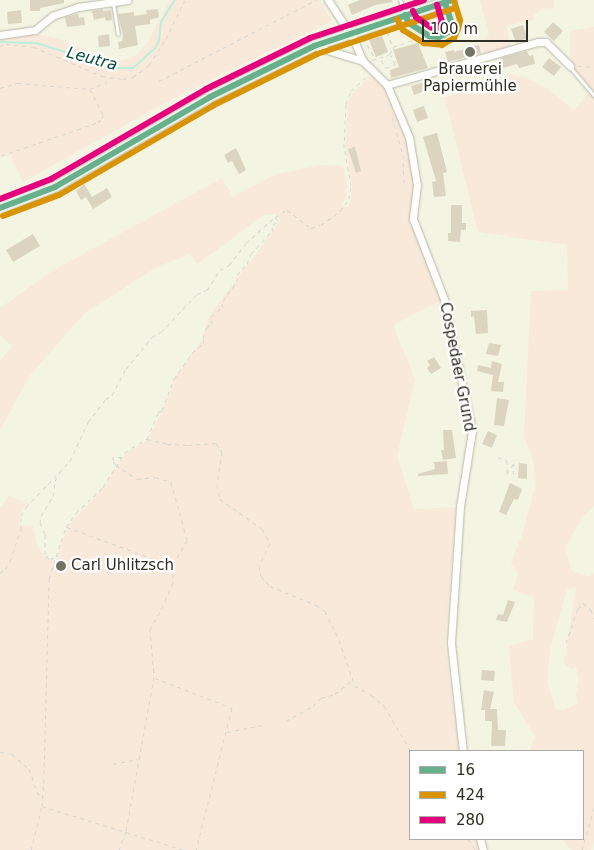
<!DOCTYPE html>
<meta charset="utf-8">
<style>
body{margin:0}
#map{position:relative;width:594px;height:850px;overflow:hidden;background:#f4f4e3;font-family:"DejaVu Sans",sans-serif}
div>[style]{position:absolute}
[style*='--x']{left:calc(var(--x)*1px);top:calc(var(--y)*1px);width:calc(var(--w)*1px);rotate:calc(var(--a)*1deg)}
.green>*{inset:0;background:#f9e9da}
.stream>*{height:2px;margin:-1px;padding:0 1px;transform-origin:1px;border-radius:1px;background:#baf0d8}
.building>*{inset:0;background:#dbd4c1}
.path>*{height:1px;margin-top:-0.5px;transform-origin:0;background:repeating-linear-gradient(90deg,#d7d7d2 0 4px,transparent 0 8px)}
.roads{filter:drop-shadow(0 0 1px #b8b8aa) drop-shadow(0 0 1px #b8b8aa)}
.service>*{height:3px;margin:-1.5px;padding:0 1.5px;transform-origin:1.5px;border-radius:1.5px;background:#fdfdfb}
.minor>*{height:7px;margin:-3.5px;padding:0 3.5px;transform-origin:3.5px;border-radius:3.5px;background:#fdfdfb}
.primary>*{height:10px;margin:-5px;padding:0 5px;transform-origin:5px;border-radius:5px;background:#ecf1e8}
.bus-1>*{height:6px;margin:-3px;padding:0 3px;transform-origin:3px;border-radius:3px;background:#66b08c}
.bus-2>*{height:6px;margin:-3px;padding:0 3px;transform-origin:3px;border-radius:3px;background:#d99405}
.bus-3>*{height:6px;margin:-3px;padding:0 3px;transform-origin:3px;border-radius:3px;background:#e5007d}
.dots>*{width:14px;height:14px;translate:-50% -50%;box-sizing:border-box;border:2px solid #fff;border-radius:50%}
span{translate:-50% -50%;white-space:nowrap;text-align:center;line-height:1.15;-webkit-text-stroke:4.5px #fff;paint-order:stroke}
.poi-label{font-size:15px;color:#2e2e22}
.left{translate:0 -50%;text-align:left}
.street-label{font-size:15px;color:#2e2e22}
.water-label{font-size:16px;color:#064a39;font-style:italic}
.legend{position:absolute;left:409px;top:750px;width:175px;height:90px;box-sizing:border-box;background:#fff;border:1px solid #ababa7;margin:0;padding:6px 9px;list-style:none;font-size:15px;color:#2e2e22}
.legend li{display:flex;align-items:center;gap:10px;height:25px}
.legend b{width:25px;border:1px solid #ababa7}
.scale{position:absolute;left:422px;top:20px;width:106px;height:22px;box-sizing:border-box;border:2px solid #2e2e22;border-top:0;padding-left:6px;font-size:15px;line-height:18px;white-space:nowrap;color:#2e2e22;-webkit-text-stroke:4px #fff;paint-order:stroke}
</style>
<div id="map">
<div class="green">
<div style="clip-path:polygon(170px 0,320px 0,332px 21px,181px 94px,23px 182px,10px 154px,0 158px,0 36px,35px 34px,60px 39px,116px 62px,135px 56px,147px 43px)"></div>
<div style="clip-path:polygon(480px 0,554px 0,554px 9px,544px 8px,534px 14px,534px 20px,506px 26px,511px 46px,483px 55px,479px 45px,489px 34px)"></div>
<div style="clip-path:polygon(442px 12px,447px 19px,443px 30px,439px 34px,431px 33px,417px 22px)"></div>
<div style="clip-path:polygon(evenodd,594px 27px,594px 506px,585px 515px,565px 547px,571px 570px,589px 577px,594px 573px,594px 841px,591px 850px,571px 850px,563px 839px,583px 839px,583px 751px,530px 751px,535px 736px,514px 703px,509px 646px,533px 639px,534px 597px,513px 590px,518px 574px,511px 563px,522px 535px,536px 484px,533px 460px,524px 437px,531px 291px,568px 290px,567px 245px,478px 232px,445px 98px,509px 75px,525px 77px,548px 89px,574px 110px,590px 92px,570px 66px,570px 31px,594px 27px,576px 588px,564px 663px,571px 669px,576px 667px,579px 680px,576px 695px,578px 703px,564px 710px,556px 709px,547px 682px,550px 650px,567px 589px,576px 588px)"></div>
<div style="clip-path:polygon(373px 74px,387px 85px,415px 164px,414px 219px,444px 299px,393px 325px,415px 379px,397px 456px,414px 509px,456px 507px,445px 643px,459px 751px,410px 751px,410px 839px,477px 839px,480px 850px,0 850px,0 508px,9px 496px,27px 503px,20px 516px,19px 525px,33px 526px,37px 545px,44px 556px,55px 563px,69px 524px,103px 488px,126px 453px,147px 440px,163px 410px,175px 378px,201px 341px,210px 315px,281px 220px,276px 214px,264px 215px,197px 264px,190px 254px,157px 267px,85px 313px,31px 374px,0 429px,0 361px,12px 346px,0 335px,0 308px,52px 271px,222px 178px,233px 197px,274px 175px,320px 165px,343px 166px,347px 186px,346px 198px,342px 204px,346px 208px,351px 199px,352px 186px,345px 145px,348px 104px,353px 92px)"></div>
</div>
<div class="stream">
<div style="--x:0;--y:42;--w:36;--a:2"></div>
<div style="--x:36;--y:43;--w:85;--a:17.2"></div>
<div style="--x:117;--y:68;--w:16;--a:0"></div>
<div style="--x:133;--y:68;--w:30;--a:-42"></div>
<div style="--x:155;--y:48;--w:8;--a:-60"></div>
<div style="--x:159;--y:41;--w:19;--a:-84"></div>
<div style="--x:161;--y:22;--w:26;--a:-58"></div>
</div>
<div class="building">
<div style="clip-path:polygon(30px 0,64px 0,64px 3px,40px 8px,40px 11px,30px 11px)"></div>
<div style="clip-path:polygon(360px 0,392px 0,393px 2px,375px 5px,352px 15px,348px 5px)"></div>
<div style="clip-path:polygon(103px 9px,103px 11px,111px 10px,112px 20px,106px 21px,105px 17px,94px 20px,92px 11px)"></div>
<div style="clip-path:polygon(158px 9px,159px 17px,150px 20px,150px 24px,135px 26px,138px 45px,119px 49px,118px 42px,122px 41px,123px 35px,118px 14px,134px 12px,134px 16px,147px 14px,146px 10px)"></div>
<div style="clip-path:polygon(21px 10px,22px 23px,8px 24px,7px 12px)"></div>
<div style="clip-path:polygon(78px 14px,79px 18px,84px 17px,85px 25px,67px 27px,65px 17px)"></div>
<div style="clip-path:polygon(553px 22px,563px 31px,554px 41px,544px 32px)"></div>
<div style="clip-path:polygon(523px 25px,527px 38px,516px 43px,511px 29px)"></div>
<div style="clip-path:polygon(109px 34px,110px 46px,99px 47px,98px 36px)"></div>
<div style="clip-path:polygon(382px 36px,388px 52px,376px 57px,369px 40px)"></div>
<div style="clip-path:polygon(418px 43px,428px 68px,391px 78px,390px 70px,399px 67px,393px 50px)"></div>
<div style="clip-path:polygon(479px 45px,481px 53px,448px 62px,445px 52px,454px 50px,454px 52px)"></div>
<div style="clip-path:polygon(527px 51px,529px 56px,533px 55px,535px 64px,519px 68px,517px 64px,503px 68px,501px 58px)"></div>
<div style="clip-path:polygon(549px 58px,561px 67px,554px 76px,542px 67px)"></div>
<div style="clip-path:polygon(425px 82px,428px 90px,414px 95px,411px 86px)"></div>
<div style="clip-path:polygon(424px 106px,428px 118px,417px 122px,413px 110px)"></div>
<div style="clip-path:polygon(437px 133px,447px 172px,443px 173px,446px 196px,434px 197px,432px 182px,436px 181px,423px 137px)"></div>
<div style="clip-path:polygon(355px 147px,361px 171px,356px 173px,348px 149px)"></div>
<div style="clip-path:polygon(236px 148px,246px 170px,239px 174px,232px 161px,228px 163px,224px 155px)"></div>
<div style="clip-path:polygon(84px 184px,92px 197px,107px 188px,112px 197px,93px 209px,86px 197px,81px 200px,76px 191px)"></div>
<div style="clip-path:polygon(451px 205px,462px 205px,462px 223px,466px 223px,466px 230px,461px 230px,460px 242px,448px 241px,448px 233px,451px 233px)"></div>
<div style="clip-path:polygon(33px 234px,40px 246px,13px 262px,6px 250px)"></div>
<div style="clip-path:polygon(487px 310px,488px 333px,476px 334px,474px 316px,471px 317px,471px 311px)"></div>
<div style="clip-path:polygon(489px 343px,501px 345px,498px 356px,486px 354px)"></div>
<div style="clip-path:polygon(434px 357px,441px 368px,431px 374px,427px 368px,430px 365px,427px 361px)"></div>
<div style="clip-path:polygon(492px 361px,502px 364px,498px 382px,504px 382px,503px 392px,491px 391px,493px 375px,477px 371px,478px 365px,491px 368px)"></div>
<div style="clip-path:polygon(497px 398px,509px 400px,504px 426px,494px 425px)"></div>
<div style="clip-path:polygon(443px 430px,452px 430px,456px 458px,443px 460px,441px 450px,444px 450px)"></div>
<div style="clip-path:polygon(488px 431px,497px 435px,492px 448px,482px 444px)"></div>
<div style="clip-path:polygon(447px 461px,448px 474px,418px 476px,418px 474px,435px 469px,434px 462px)"></div>
<div style="clip-path:polygon(519px 463px,527px 464px,527px 479px,518px 478px)"></div>
<div style="clip-path:polygon(510px 483px,522px 489px,518px 500px,514px 499px,506px 515px,499px 512px)"></div>
<div style="clip-path:polygon(508px 600px,515px 602px,507px 622px,496px 620px,498px 614px,503px 615px)"></div>
<div style="clip-path:polygon(482px 670px,495px 671px,494px 681px,481px 680px)"></div>
<div style="clip-path:polygon(484px 690px,494px 692px,490px 709px,497px 709px,498px 730px,506px 730px,505px 746px,491px 746px,492px 721px,485px 721px,485px 710px,481px 710px)"></div>
</div>
<div class="path">
<div style="--x:352;--y:23;--w:39;--a:-18"></div>
<div style="--x:387;--y:32;--w:25;--a:69"></div>
<div style="--x:363;--y:38;--w:26;--a:59"></div>
<div style="--x:0;--y:46;--w:6;--a:-18"></div>
<div style="--x:6;--y:44;--w:28;--a:6"></div>
<div style="--x:34;--y:47;--w:74;--a:23.1"></div>
<div style="--x:102;--y:76;--w:21;--a:8"></div>
<div style="--x:123;--y:79;--w:10;--a:-11"></div>
<div style="--x:133;--y:77;--w:20;--a:-37"></div>
<div style="--x:149;--y:65;--w:31;--a:-57"></div>
<div style="--x:166;--y:39;--w:43;--a:-64"></div>
<div style="--x:372;--y:60;--w:19;--a:-18"></div>
<div style="--x:390;--y:54;--w:8;--a:-67"></div>
<div style="--x:393;--y:47;--w:23;--a:-20"></div>
<div style="--x:381;--y:60;--w:9;--a:58"></div>
<div style="--x:386;--y:68;--w:10;--a:-24"></div>
<div style="--x:395;--y:64;--w:10;--a:-114"></div>
<div style="--x:578;--y:66;--w:16;--a:4"></div>
<div style="--x:159;--y:81;--w:177;--a:-27.3"></div>
<div style="--x:0;--y:88;--w:19;--a:-16"></div>
<div style="--x:18;--y:83;--w:72;--a:4.8"></div>
<div style="--x:90;--y:89;--w:29;--a:63"></div>
<div style="--x:103;--y:115;--w:5;--a:112"></div>
<div style="--x:101;--y:120;--w:6;--a:149"></div>
<div style="--x:96;--y:123;--w:102;--a:161"></div>
<div style="--x:90;--y:89;--w:18;--a:-22"></div>
<div style="--x:392;--y:117;--w:40;--a:74"></div>
<div style="--x:403;--y:155;--w:32;--a:88"></div>
<div style="--x:147;--y:439;--w:21;--a:14"></div>
<div style="--x:167;--y:444;--w:21;--a:3"></div>
<div style="--x:188;--y:445;--w:28;--a:-4"></div>
<div style="--x:216;--y:443;--w:11;--a:56"></div>
<div style="--x:222;--y:452;--w:33;--a:99"></div>
<div style="--x:217;--y:485;--w:14;--a:78"></div>
<div style="--x:220;--y:499;--w:52;--a:35.5"></div>
<div style="--x:262;--y:529;--w:16;--a:60"></div>
<div style="--x:270;--y:543;--w:25;--a:116"></div>
<div style="--x:259;--y:566;--w:10;--a:79"></div>
<div style="--x:261;--y:576;--w:13;--a:48"></div>
<div style="--x:270;--y:586;--w:50;--a:22.4"></div>
<div style="--x:316;--y:605;--w:11;--a:34"></div>
<div style="--x:325;--y:611;--w:32;--a:64"></div>
<div style="--x:339;--y:640;--w:49;--a:70.8"></div>
<div style="--x:355;--y:686;--w:18;--a:29"></div>
<div style="--x:371;--y:695;--w:17;--a:40"></div>
<div style="--x:384;--y:706;--w:52;--a:59"></div>
<div style="--x:122;--y:457;--w:9;--a:180"></div>
<div style="--x:113;--y:457;--w:4;--a:90"></div>
<div style="--x:113;--y:461;--w:5;--a:53"></div>
<div style="--x:116;--y:465;--w:25;--a:34"></div>
<div style="--x:137;--y:479;--w:18;--a:-6"></div>
<div style="--x:155;--y:477;--w:17;--a:17"></div>
<div style="--x:171;--y:482;--w:60;--a:74.6"></div>
<div style="--x:187;--y:540;--w:29;--a:119"></div>
<div style="--x:498;--y:457;--w:10;--a:24"></div>
<div style="--x:507;--y:461;--w:13;--a:90"></div>
<div style="--x:507;--y:474;--w:13;--a:-58"></div>
<div style="--x:514;--y:463;--w:13;--a:94"></div>
<div style="--x:67;--y:527;--w:113;--a:20.2"></div>
<div style="--x:173;--y:566;--w:17;--a:90"></div>
<div style="--x:173;--y:583;--w:32;--a:114"></div>
<div style="--x:160;--y:612;--w:20;--a:120"></div>
<div style="--x:150;--y:629;--w:48;--a:85.2"></div>
<div style="--x:154;--y:677;--w:157;--a:100.3"></div>
<div style="--x:126;--y:831;--w:20;--a:110"></div>
<div style="--x:54;--y:558;--w:5;--a:169"></div>
<div style="--x:49;--y:559;--w:6;--a:-129"></div>
<div style="--x:45;--y:554;--w:20;--a:-90"></div>
<div style="--x:45;--y:534;--w:12;--a:-114"></div>
<div style="--x:40;--y:523;--w:7;--a:-82"></div>
<div style="--x:41;--y:516;--w:23;--a:-59"></div>
<div style="--x:53;--y:496;--w:15;--a:-82"></div>
<div style="--x:55;--y:481;--w:11;--a:-63"></div>
<div style="--x:0;--y:573;--w:6;--a:-39"></div>
<div style="--x:5;--y:569;--w:9;--a:-58"></div>
<div style="--x:10;--y:561;--w:34;--a:-71"></div>
<div style="--x:21;--y:529;--w:13;--a:-90"></div>
<div style="--x:21;--y:516;--w:10;--a:-61"></div>
<div style="--x:26;--y:507;--w:64;--a:-46.3"></div>
<div style="--x:70;--y:461;--w:43;--a:-65.2"></div>
<div style="--x:88;--y:422;--w:29;--a:-52"></div>
<div style="--x:106;--y:399;--w:7;--a:-34"></div>
<div style="--x:112;--y:395;--w:30;--a:-62"></div>
<div style="--x:126;--y:369;--w:41;--a:-50.9"></div>
<div style="--x:152;--y:337;--w:10;--a:-29"></div>
<div style="--x:161;--y:332;--w:52;--a:-46.5"></div>
<div style="--x:197;--y:294;--w:11;--a:-22"></div>
<div style="--x:207;--y:290;--w:24;--a:-57"></div>
<div style="--x:220;--y:270;--w:10;--a:-29"></div>
<div style="--x:229;--y:265;--w:28;--a:-52"></div>
<div style="--x:246;--y:243;--w:39;--a:-42"></div>
<div style="--x:275;--y:217;--w:14;--a:-30"></div>
<div style="--x:287;--y:210;--w:30;--a:37"></div>
<div style="--x:311;--y:228;--w:10;--a:-17"></div>
<div style="--x:321;--y:225;--w:24;--a:-36"></div>
<div style="--x:340;--y:211;--w:15;--a:-53"></div>
<div style="--x:349;--y:199;--w:13;--a:-81"></div>
<div style="--x:351;--y:186;--w:39;--a:-100"></div>
<div style="--x:344;--y:148;--w:44;--a:-87.4"></div>
<div style="--x:346;--y:104;--w:14;--a:-69"></div>
<div style="--x:351;--y:91;--w:22;--a:-43"></div>
<div style="--x:566;--y:643;--w:36;--a:-71"></div>
<div style="--x:578;--y:609;--w:8;--a:-50"></div>
<div style="--x:583;--y:603;--w:11;--a:41"></div>
<div style="--x:591;--y:610;--w:9;--a:69"></div>
<div style="--x:155;--y:678;--w:83;--a:21.3"></div>
<div style="--x:232;--y:708;--w:146;--a:104.2"></div>
<div style="--x:286;--y:721;--w:31;--a:-29"></div>
<div style="--x:313;--y:706;--w:11;--a:-45"></div>
<div style="--x:321;--y:698;--w:15;--a:-16"></div>
<div style="--x:335;--y:694;--w:22;--a:-39"></div>
<div style="--x:227;--y:732;--w:38;--a:-11"></div>
<div style="--x:0;--y:752;--w:12;--a:9"></div>
<div style="--x:12;--y:754;--w:23;--a:41"></div>
<div style="--x:29;--y:769;--w:27;--a:70"></div>
<div style="--x:38;--y:794;--w:2;--a:0"></div>
<div style="--x:113;--y:764;--w:25;--a:-11"></div>
<div style="--x:42;--y:806;--w:149;--a:17.2"></div>
<div style="--x:468;--y:839;--w:14;--a:54"></div>
<div style="--x:31;--y:850;--w:45;--a:-76"></div>
<div style="--x:42;--y:806;--w:32;--a:-86"></div>
<div style="--x:44;--y:774;--w:195;--a:-88.5"></div>
<div style="--x:49;--y:579;--w:55;--a:-71.9"></div>
<div style="--x:66;--y:527;--w:17;--a:-54"></div>
<div style="--x:76;--y:513;--w:37;--a:-44"></div>
<div style="--x:103;--y:487;--w:41;--a:-57.8"></div>
<div style="--x:125;--y:452;--w:26;--a:-31"></div>
<div style="--x:147;--y:439;--w:28;--a:-67"></div>
<div style="--x:158;--y:413;--w:5;--a:-37"></div>
<div style="--x:162;--y:410;--w:33;--a:-69"></div>
<div style="--x:174;--y:379;--w:32;--a:-55"></div>
<div style="--x:192;--y:353;--w:16;--a:-40"></div>
<div style="--x:204;--y:343;--w:5;--a:-101"></div>
<div style="--x:203;--y:338;--w:12;--a:-70"></div>
<div style="--x:207;--y:327;--w:6;--a:-31"></div>
<div style="--x:212;--y:324;--w:7;--a:-98"></div>
<div style="--x:211;--y:317;--w:15;--a:-42"></div>
<div style="--x:222;--y:307;--w:6;--a:-81"></div>
<div style="--x:223;--y:301;--w:24;--a:-55"></div>
<div style="--x:237;--y:281;--w:6;--a:-90"></div>
<div style="--x:237;--y:275;--w:15;--a:-48"></div>
<div style="--x:247;--y:264;--w:11;--a:-68"></div>
<div style="--x:251;--y:254;--w:31;--a:-48"></div>
<div style="--x:272;--y:231;--w:6;--a:-81"></div>
<div style="--x:273;--y:225;--w:6;--a:-39"></div>
<div style="--x:278;--y:221;--w:5;--a:-127"></div>
<div style="--x:582;--y:850;--w:44;--a:-74.1"></div>
</div>
<div class="roads">
<div class="service">
<div style="--x:400;--y:0;--w:25;--a:69"></div>
<div style="--x:409;--y:23;--w:24;--a:33"></div>
<div style="--x:429;--y:36;--w:5;--a:11"></div>
<div style="--x:434;--y:37;--w:10;--a:-11"></div>
<div style="--x:444;--y:35;--w:10;--a:-53"></div>
<div style="--x:450;--y:27;--w:5;--a:-79"></div>
<div style="--x:451;--y:22;--w:18;--a:-106"></div>
<div style="--x:113;--y:3;--w:31;--a:81"></div>
<div style="--x:570;--y:67;--w:38;--a:50"></div>
</div>
<div class="minor">
<div style="--x:328;--y:0;--w:45;--a:56.7"></div>
<div style="--x:353;--y:38;--w:25;--a:67"></div>
<div style="--x:363;--y:61;--w:34;--a:45"></div>
<div style="--x:387;--y:85;--w:56;--a:67.1"></div>
<div style="--x:409;--y:137;--w:49;--a:80.5"></div>
<div style="--x:417;--y:185;--w:34;--a:97"></div>
<div style="--x:413;--y:219;--w:86;--a:68.8"></div>
<div style="--x:444;--y:299;--w:135;--a:78"></div>
<div style="--x:472;--y:431;--w:77;--a:99"></div>
<div style="--x:460;--y:507;--w:136;--a:93.8"></div>
<div style="--x:451;--y:643;--w:109;--a:83.7"></div>
<div style="--x:0;--y:35;--w:35;--a:-8"></div>
<div style="--x:35;--y:30;--w:22;--a:-39"></div>
<div style="--x:52;--y:16;--w:28;--a:-19"></div>
<div style="--x:78;--y:7;--w:50;--a:-8"></div>
<div style="--x:314;--y:46;--w:51;--a:17"></div>
<div style="--x:387;--y:85;--w:157;--a:-15.9"></div>
<div style="--x:538;--y:42;--w:8;--a:0"></div>
<div style="--x:546;--y:42;--w:34;--a:45"></div>
<div style="--x:480;--y:839;--w:11;--a:75"></div>
</div>
<div class="primary">
<div style="--x:0;--y:208;--w:59;--a:-20.9"></div>
<div style="--x:55;--y:187;--w:179;--a:-30.1"></div>
<div style="--x:210;--y:97;--w:116;--a:-26.1"></div>
<div style="--x:314;--y:46;--w:145;--a:-18.4"></div>
</div>
</div>
<div class="bus-1">
<div style="--x:405;--y:15;--w:9;--a:63"></div>
<div style="--x:409;--y:23;--w:24;--a:33"></div>
<div style="--x:429;--y:36;--w:10;--a:6"></div>
<div style="--x:439;--y:37;--w:10;--a:-29"></div>
<div style="--x:448;--y:32;--w:10;--a:-73"></div>
<div style="--x:451;--y:22;--w:21;--a:-107"></div>
<div style="--x:0;--y:208;--w:59;--a:-20.9"></div>
<div style="--x:55;--y:187;--w:179;--a:-30.1"></div>
<div style="--x:210;--y:97;--w:116;--a:-26.1"></div>
<div style="--x:314;--y:46;--w:145;--a:-18.4"></div>
</div>
<div class="bus-2">
<div style="--x:397;--y:19;--w:13;--a:61"></div>
<div style="--x:403;--y:30;--w:25;--a:32"></div>
<div style="--x:424;--y:43;--w:18;--a:6"></div>
<div style="--x:442;--y:45;--w:14;--a:-30"></div>
<div style="--x:454;--y:38;--w:10;--a:-66"></div>
<div style="--x:458;--y:29;--w:9;--a:-77"></div>
<div style="--x:460;--y:20;--w:21;--a:-107"></div>
<div style="--x:3;--y:216;--w:60;--a:-20.6"></div>
<div style="--x:59;--y:195;--w:179;--a:-30.1"></div>
<div style="--x:214;--y:105;--w:115;--a:-26.3"></div>
<div style="--x:317;--y:54;--w:145;--a:-18.4"></div>
</div>
<div class="bus-3">
<div style="--x:413;--y:11;--w:7;--a:63"></div>
<div style="--x:416;--y:17;--w:19;--a:35"></div>
<div style="--x:432;--y:28;--w:5;--a:0"></div>
<div style="--x:437;--y:28;--w:8;--a:-50"></div>
<div style="--x:442;--y:22;--w:18;--a:-106"></div>
<div style="--x:0;--y:199;--w:55;--a:-21.4"></div>
<div style="--x:51;--y:179;--w:179;--a:-30.1"></div>
<div style="--x:206;--y:89;--w:116;--a:-26.1"></div>
<div style="--x:310;--y:38;--w:120;--a:-18.4"></div>
</div>
<div class="dots">
<div style="left:470px;top:52px;background:#737366"></div>
<div style="left:61px;top:566px;background:#737366"></div>
</div>
<div class="poi-label">
<span style="left:470px;top:78px">Brauerei<br>Papiermühle</span>
<span class="left" style="left:71px;top:566px">Carl Uhlitzsch</span>
</div>
<div class="street-label">
<span style="left:457px;top:367px;rotate:79deg">Cospedaer Grund</span>
</div>
<div class="water-label">
<span style="left:92px;top:59px;rotate:15deg">Leutra</span>
</div>
<ul class="legend">
<li><b style="height:6px;background:#66b08c"></b>16</li>
<li><b style="height:6px;background:#d99405"></b>424</li>
<li><b style="height:6px;background:#e5007d"></b>280</li>
</ul>
<div class="scale">100 m</div>
</div>
